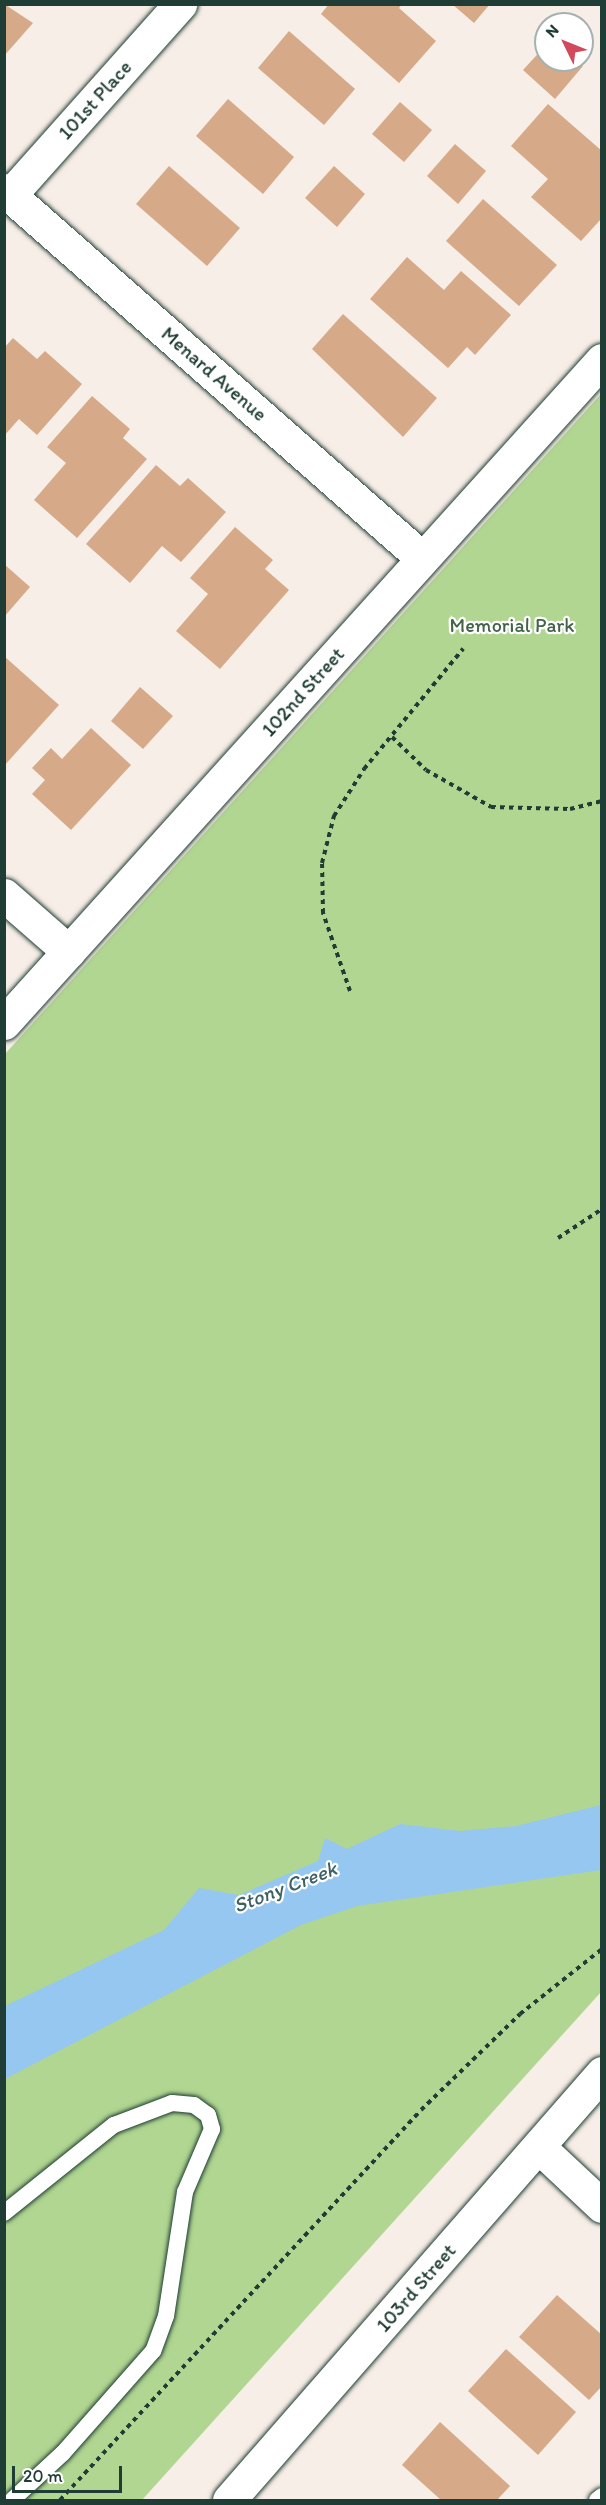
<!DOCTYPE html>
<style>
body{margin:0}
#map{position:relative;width:606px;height:2505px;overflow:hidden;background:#f7eee7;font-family:Itim,sans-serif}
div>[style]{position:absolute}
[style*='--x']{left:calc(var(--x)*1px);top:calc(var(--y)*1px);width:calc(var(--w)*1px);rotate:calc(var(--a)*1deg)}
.green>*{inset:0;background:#b1d691}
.water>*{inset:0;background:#95c7f1}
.building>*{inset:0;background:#d6aa88}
.path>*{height:4px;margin-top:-2px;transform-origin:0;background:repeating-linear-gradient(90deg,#1f3d34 0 4.5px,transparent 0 9px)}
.roads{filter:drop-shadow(0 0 2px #1f3d34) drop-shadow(0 0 2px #1f3d34)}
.service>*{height:16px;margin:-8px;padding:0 8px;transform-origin:8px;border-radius:8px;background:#fff}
.minor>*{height:33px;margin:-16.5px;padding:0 16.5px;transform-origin:16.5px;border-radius:16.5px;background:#fff}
.tertiary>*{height:33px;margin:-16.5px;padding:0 16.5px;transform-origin:16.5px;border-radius:16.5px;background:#fff}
span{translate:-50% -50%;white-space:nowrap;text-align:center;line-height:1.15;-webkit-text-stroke:4.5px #fff;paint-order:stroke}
.street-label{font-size:20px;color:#1f3d34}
.park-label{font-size:20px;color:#44634b}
.water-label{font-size:21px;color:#3c6063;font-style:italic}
.frame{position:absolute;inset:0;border:6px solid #1f3d34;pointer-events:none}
.north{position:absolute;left:534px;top:12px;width:60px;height:60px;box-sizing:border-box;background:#fff;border:2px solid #a5b1ae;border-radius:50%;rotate:313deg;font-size:16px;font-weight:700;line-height:24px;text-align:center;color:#1f3d34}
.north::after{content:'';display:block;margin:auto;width:21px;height:27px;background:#d1495b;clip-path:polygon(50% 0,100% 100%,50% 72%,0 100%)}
.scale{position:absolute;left:12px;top:2466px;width:110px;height:27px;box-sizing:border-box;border:3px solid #1f3d34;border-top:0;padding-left:8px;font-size:18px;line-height:21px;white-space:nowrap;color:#1f3d34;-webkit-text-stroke:4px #fff;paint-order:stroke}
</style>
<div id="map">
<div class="green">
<div style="clip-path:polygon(601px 394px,601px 1992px,142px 2500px,5px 2500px,5px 1054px)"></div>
</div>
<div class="water">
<div style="clip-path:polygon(601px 1805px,601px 1870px,357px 1906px,301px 1925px,5px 2079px,5px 2006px,164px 1930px,199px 1888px,239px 1895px,318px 1861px,325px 1838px,347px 1849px,400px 1824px,460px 1831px,516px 1826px)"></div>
</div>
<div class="building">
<div style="clip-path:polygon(4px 4px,33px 23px,4px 56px)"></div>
<div style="clip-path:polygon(329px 4px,402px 4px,399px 8px,436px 41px,399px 83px,321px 14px)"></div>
<div style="clip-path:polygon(452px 4px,490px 4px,474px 23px)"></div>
<div style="clip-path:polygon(289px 31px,355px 89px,324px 125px,258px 68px)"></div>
<div style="clip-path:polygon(546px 45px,546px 60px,576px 60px,583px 66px,555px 99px,523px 70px)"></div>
<div style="clip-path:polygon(228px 99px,294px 157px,263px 194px,196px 136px)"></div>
<div style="clip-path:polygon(400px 102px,432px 130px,404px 162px,372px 134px)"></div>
<div style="clip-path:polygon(548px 104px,602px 151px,602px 218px,581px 241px,531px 197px,548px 179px,511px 146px)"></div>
<div style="clip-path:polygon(455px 144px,486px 171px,458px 204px,427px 176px)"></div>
<div style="clip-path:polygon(169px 166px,240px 228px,207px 266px,136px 204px)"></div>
<div style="clip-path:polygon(334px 166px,365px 194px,337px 227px,305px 198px)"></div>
<div style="clip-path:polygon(483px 199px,557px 265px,519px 306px,446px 241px)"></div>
<div style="clip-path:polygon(407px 257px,444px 290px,461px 271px,511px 315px,475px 355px,467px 347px,448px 368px,370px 299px)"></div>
<div style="clip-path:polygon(343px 314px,437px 398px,403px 437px,312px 349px)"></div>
<div style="clip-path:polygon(13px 338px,37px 359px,45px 351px,82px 384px,37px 435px,19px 419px,4px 436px,4px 348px)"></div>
<div style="clip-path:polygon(92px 396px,130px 429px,123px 438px,147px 459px,77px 538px,34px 500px,66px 463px,47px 447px)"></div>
<div style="clip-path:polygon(156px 465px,180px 486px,188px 478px,226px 512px,181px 562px,162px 546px,130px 583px,86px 544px)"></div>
<div style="clip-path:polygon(235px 527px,273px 560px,265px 569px,289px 590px,220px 669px,176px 631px,208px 594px,190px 578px)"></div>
<div style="clip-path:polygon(4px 564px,30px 587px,4px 617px)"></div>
<div style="clip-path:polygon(4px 656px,59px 705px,4px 766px)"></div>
<div style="clip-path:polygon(140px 687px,173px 716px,143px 749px,111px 721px)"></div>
<div style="clip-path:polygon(91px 728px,131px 765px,71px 830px,32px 794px,45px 780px,32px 768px,51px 748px,62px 759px)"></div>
<div style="clip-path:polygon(557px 2295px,602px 2335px,602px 2386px,589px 2400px,519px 2337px)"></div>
<div style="clip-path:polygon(506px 2349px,576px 2412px,538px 2455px,468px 2391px)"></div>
<div style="clip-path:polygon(440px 2422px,510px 2486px,497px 2500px,441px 2500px,402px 2465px)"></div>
</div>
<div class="path">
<div style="--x:392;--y:737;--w:47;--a:44.1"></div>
<div style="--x:426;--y:770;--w:75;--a:29.6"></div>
<div style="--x:491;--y:807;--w:79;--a:1.5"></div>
<div style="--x:570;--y:809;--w:33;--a:-14"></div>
<div style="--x:350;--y:991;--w:83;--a:-109.1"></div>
<div style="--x:323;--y:913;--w:50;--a:-91.1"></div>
<div style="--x:322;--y:863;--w:49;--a:-75.7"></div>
<div style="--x:334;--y:816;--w:56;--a:-57.4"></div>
<div style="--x:364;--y:769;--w:156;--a:-50.5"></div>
<div style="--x:558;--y:1238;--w:53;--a:-33.4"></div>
<div style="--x:60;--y:2500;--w:531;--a:-47.21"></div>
<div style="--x:421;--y:2110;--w:138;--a:-44.1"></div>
<div style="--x:520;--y:2014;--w:105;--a:-38.4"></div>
</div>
<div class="roads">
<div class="service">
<div style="--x:4;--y:2213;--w:141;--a:-38.7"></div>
<div style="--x:114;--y:2125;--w:62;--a:-20.8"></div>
<div style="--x:172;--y:2103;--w:22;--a:5"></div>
<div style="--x:194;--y:2105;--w:17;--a:36"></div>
<div style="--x:208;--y:2115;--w:15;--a:74"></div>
<div style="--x:212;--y:2129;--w:69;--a:113.2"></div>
<div style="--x:185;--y:2192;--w:125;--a:98.7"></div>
<div style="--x:166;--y:2316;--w:37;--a:110"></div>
<div style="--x:153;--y:2351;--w:136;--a:131.4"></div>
<div style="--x:63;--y:2453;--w:69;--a:137.3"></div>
<div style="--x:597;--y:2500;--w:6;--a:-39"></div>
</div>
<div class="minor">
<div style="--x:4;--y:190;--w:557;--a:41.36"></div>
<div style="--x:10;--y:195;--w:256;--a:-48.3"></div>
<div style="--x:4;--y:895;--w:86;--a:41.2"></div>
<div style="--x:4;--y:1023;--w:893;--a:-47.95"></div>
<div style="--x:540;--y:2148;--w:85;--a:43.1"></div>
</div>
<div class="tertiary">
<div style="--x:229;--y:2500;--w:567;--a:-48.86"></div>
</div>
</div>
<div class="street-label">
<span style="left:95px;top:100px;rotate:-48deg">101st Place</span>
<span style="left:214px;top:374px;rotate:41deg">Menard Avenue</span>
<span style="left:303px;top:692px;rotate:-48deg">102nd Street</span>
<span style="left:416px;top:2288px;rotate:-49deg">103rd Street</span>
</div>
<div class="park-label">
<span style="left:512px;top:625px">Memorial Park</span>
</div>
<div class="water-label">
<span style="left:285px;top:1887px;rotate:-21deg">Stony Creek</span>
</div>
<div class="frame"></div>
<div class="north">N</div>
<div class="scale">20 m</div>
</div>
